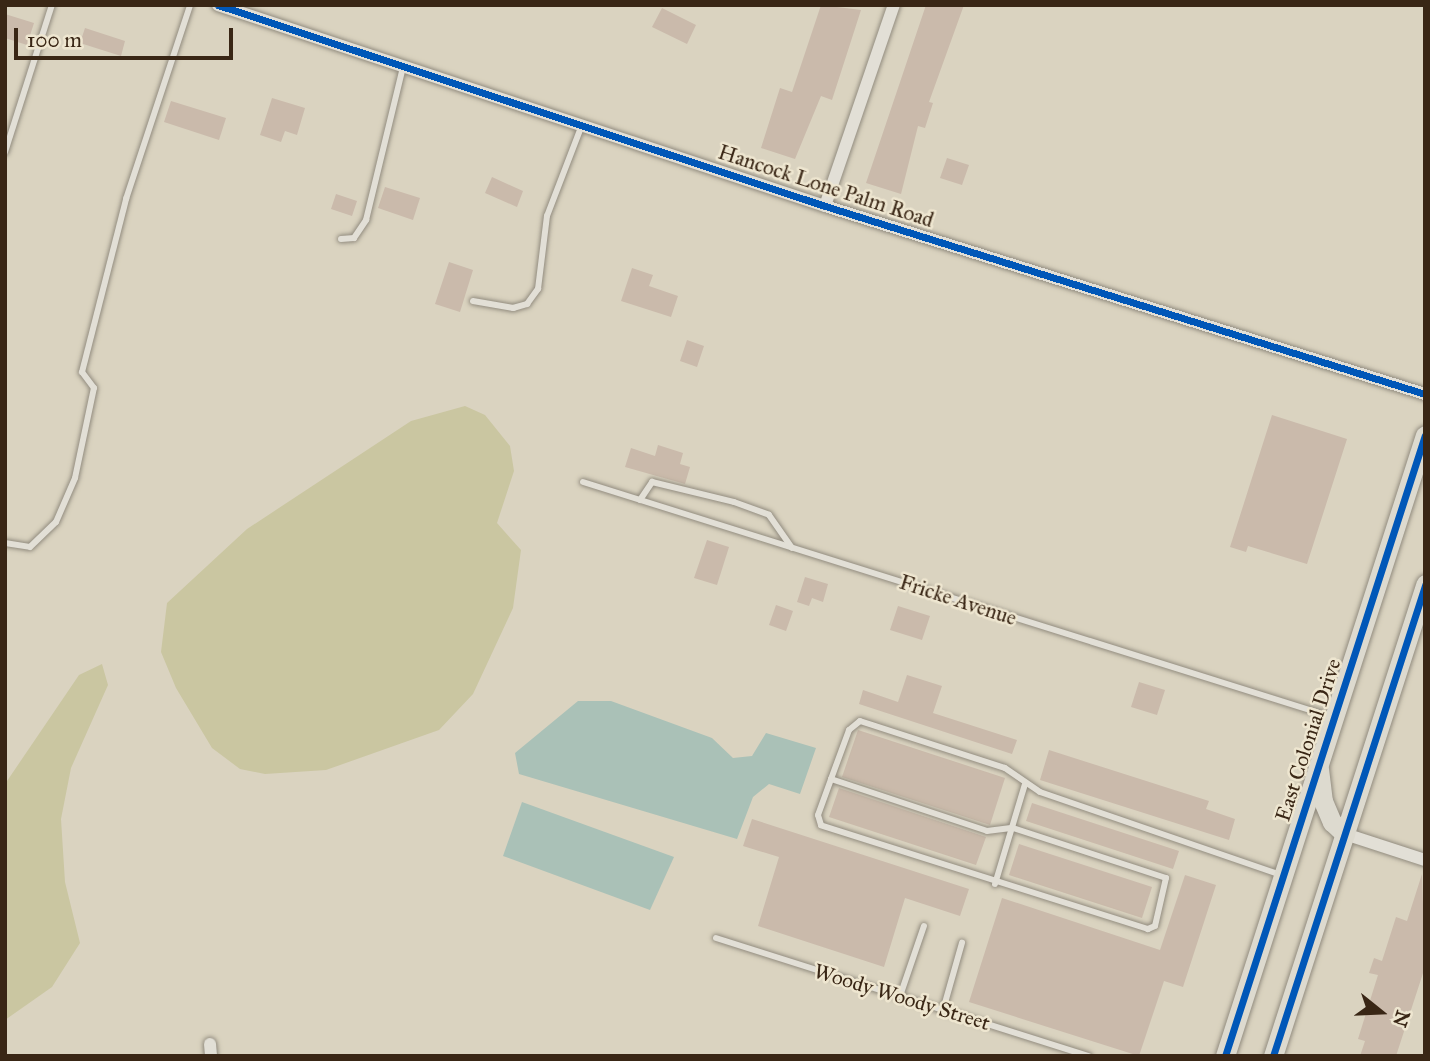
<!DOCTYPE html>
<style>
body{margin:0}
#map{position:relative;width:1430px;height:1061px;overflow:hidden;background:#dad3c0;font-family:"IM FELL Great Primer",serif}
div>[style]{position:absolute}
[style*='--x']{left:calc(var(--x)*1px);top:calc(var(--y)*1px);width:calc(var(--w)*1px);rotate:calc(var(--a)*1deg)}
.green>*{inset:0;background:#cac6a1}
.water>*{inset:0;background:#aac1b7}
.building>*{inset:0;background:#cabaab}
.roads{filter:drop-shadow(0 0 2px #928c7f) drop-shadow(0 0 2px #928c7f)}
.service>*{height:6px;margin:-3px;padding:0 3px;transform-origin:3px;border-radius:3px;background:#e2dfd6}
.minor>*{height:12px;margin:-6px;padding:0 6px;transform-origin:6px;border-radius:6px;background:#e2dfd6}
.trunk>*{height:19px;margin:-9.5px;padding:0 9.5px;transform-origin:9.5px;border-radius:9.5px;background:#dddacf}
.cycleway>*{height:7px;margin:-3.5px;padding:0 3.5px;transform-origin:3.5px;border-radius:3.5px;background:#0057b8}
span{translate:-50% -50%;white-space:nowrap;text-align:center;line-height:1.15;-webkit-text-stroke:5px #eee6d0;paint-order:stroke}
.street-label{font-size:21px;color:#392615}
.frame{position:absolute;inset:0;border:7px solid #392615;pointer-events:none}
.north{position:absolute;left:1346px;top:977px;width:70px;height:70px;-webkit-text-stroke:5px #eee6d0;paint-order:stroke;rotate:108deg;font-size:19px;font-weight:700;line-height:28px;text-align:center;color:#392615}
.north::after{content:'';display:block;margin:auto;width:24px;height:32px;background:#392615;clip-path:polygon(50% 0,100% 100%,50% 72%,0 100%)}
.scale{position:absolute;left:14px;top:28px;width:219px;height:32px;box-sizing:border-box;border:4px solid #392615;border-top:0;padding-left:9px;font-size:21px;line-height:24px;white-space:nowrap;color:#392615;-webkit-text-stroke:5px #eee6d0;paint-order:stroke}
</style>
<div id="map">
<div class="green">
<div style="clip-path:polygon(465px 406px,485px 415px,510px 446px,514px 471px,497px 523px,521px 550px,513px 608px,473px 694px,439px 730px,326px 770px,265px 774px,240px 769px,212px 748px,176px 688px,161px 652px,167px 603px,247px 529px,411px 421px)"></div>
<div style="clip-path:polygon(102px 664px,108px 685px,71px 768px,61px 819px,65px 882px,80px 943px,52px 987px,5px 1020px,5px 784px,79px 675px)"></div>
</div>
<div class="water">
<div style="clip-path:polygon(578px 701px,611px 701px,712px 738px,733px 758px,752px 756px,766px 733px,816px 748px,800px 794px,769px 784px,753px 797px,737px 839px,519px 774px,515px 753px)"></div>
<div style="clip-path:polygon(522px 802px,674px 857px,650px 910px,503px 856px)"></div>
</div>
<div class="building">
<div style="clip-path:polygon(821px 5px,861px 10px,832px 100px,821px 96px,795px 159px,761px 148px,780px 88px,792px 92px)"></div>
<div style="clip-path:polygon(926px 5px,964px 5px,929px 102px,933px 103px,925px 128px,918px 126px,901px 194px,866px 183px)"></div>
<div style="clip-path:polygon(662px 8px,696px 25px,687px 44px,652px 27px)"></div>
<div style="clip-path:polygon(5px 14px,34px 23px,27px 45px,5px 38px)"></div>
<div style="clip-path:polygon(85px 28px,125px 41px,121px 56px,80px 43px)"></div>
<div style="clip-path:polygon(272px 98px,305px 108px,297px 135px,285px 131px,281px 142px,260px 135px)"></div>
<div style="clip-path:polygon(171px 101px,226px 118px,219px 140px,164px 122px)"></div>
<div style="clip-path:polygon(947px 158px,969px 165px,962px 185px,940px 178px)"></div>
<div style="clip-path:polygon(492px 177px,523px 191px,517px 207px,485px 193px)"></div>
<div style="clip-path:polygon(385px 187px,420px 198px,413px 220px,378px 208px)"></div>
<div style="clip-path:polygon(336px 194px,357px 201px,352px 216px,331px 209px)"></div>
<div style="clip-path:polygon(449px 262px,473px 270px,460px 312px,435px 304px)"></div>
<div style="clip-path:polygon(632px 268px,653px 275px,649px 286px,678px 296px,671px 317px,621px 301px)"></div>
<div style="clip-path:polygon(687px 340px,704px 346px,697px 367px,680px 361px)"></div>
<div style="clip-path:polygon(1272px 415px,1347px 439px,1307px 564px,1248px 546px,1246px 552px,1230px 547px)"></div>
<div style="clip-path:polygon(658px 445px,683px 453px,680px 464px,690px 467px,685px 484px,625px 467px,631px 448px,655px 456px)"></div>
<div style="clip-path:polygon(707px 540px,729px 547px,717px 585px,694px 578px)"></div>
<div style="clip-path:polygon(805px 577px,828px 584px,823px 602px,812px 598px,809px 606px,797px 602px)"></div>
<div style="clip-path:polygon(776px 605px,793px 611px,786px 631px,769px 625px)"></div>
<div style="clip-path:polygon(898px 606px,930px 616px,922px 640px,890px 630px)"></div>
<div style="clip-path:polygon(907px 675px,942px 686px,933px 713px,1017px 740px,1012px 754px,859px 704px,863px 690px,898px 702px)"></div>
<div style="clip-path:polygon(1139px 682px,1165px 690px,1157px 715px,1131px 707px)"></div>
<div style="clip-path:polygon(858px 730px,1005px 778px,990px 825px,842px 777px)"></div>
<div style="clip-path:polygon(1049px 750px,1209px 801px,1206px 809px,1235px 819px,1229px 840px,1040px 780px)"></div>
<div style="clip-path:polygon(839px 788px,986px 837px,976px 865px,829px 817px)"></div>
<div style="clip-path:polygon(1032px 803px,1179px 851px,1173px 869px,1026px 821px)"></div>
<div style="clip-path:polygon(752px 819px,969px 889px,960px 916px,905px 898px,884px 967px,758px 926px,779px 857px,743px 846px)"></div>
<div style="clip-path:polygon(1019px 844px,1152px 887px,1142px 918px,1009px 875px)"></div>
<div style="clip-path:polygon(1422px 874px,1425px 967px,1396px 1056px,1360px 1056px,1365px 1041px,1358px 1039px,1378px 975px,1369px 973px,1374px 958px,1382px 961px,1396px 917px,1407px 921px)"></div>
<div style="clip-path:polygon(1185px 875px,1216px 885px,1183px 987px,1164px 981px,1139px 1056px,969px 1002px,1002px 898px,1160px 950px)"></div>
</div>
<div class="roads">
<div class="service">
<div style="--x:5;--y:152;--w:154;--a:-72.3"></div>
<div style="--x:341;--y:239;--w:13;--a:-4"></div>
<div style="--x:354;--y:238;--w:22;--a:-56"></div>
<div style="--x:366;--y:220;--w:157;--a:-76.4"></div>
<div style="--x:473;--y:301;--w:41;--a:9.9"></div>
<div style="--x:513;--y:308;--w:15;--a:-16"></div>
<div style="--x:527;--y:304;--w:19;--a:-54"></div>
<div style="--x:538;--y:289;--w:74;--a:-83"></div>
<div style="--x:547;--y:216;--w:97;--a:-69"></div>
<div style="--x:583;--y:482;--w:785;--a:17.42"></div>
<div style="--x:640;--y:500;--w:22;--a:-56"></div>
<div style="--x:652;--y:482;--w:84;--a:13.7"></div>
<div style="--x:734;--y:502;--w:37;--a:20"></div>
<div style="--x:769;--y:515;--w:40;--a:55.1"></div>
<div style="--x:5;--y:543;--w:25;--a:9"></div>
<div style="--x:30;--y:547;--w:36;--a:-44"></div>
<div style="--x:56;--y:522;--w:48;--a:-66.6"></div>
<div style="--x:75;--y:478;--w:92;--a:-78.1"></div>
<div style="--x:94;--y:388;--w:20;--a:-127"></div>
<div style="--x:82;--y:372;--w:179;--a:-75.7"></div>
<div style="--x:126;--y:199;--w:204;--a:-71.7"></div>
<div style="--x:831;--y:779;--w:164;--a:18.4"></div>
<div style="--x:987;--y:831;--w:26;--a:-7"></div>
<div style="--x:1013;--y:828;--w:161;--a:18.1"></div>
<div style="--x:1166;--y:878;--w:49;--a:102.9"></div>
<div style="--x:1155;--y:926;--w:8;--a:157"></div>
<div style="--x:1148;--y:929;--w:343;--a:-162.4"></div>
<div style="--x:821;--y:825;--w:10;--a:-107"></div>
<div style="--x:818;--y:815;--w:38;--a:-70"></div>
<div style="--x:831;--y:779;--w:52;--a:-69.8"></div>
<div style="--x:849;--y:730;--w:14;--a:-39"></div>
<div style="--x:860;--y:721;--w:152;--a:18"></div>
<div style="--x:1005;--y:768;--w:42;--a:34.4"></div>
<div style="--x:1040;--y:792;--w:255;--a:19"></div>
<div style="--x:995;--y:884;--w:104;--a:-73.3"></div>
<div style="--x:716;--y:938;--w:391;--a:17.6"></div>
<div style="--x:900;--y:996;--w:74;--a:-71.1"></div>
<div style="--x:943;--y:1010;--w:70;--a:-74.2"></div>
</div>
<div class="minor">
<div style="--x:218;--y:5;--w:639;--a:18.32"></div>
<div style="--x:825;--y:206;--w:629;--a:17.4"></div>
<div style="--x:825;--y:206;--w:213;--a:-71.1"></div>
<div style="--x:1345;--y:834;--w:84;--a:18"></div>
<div style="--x:210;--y:1044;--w:12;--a:85"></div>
</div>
<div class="trunk">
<div style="--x:1319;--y:769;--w:32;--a:83"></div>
<div style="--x:1323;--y:801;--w:23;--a:67"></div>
<div style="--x:1332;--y:822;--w:18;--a:43"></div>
<div style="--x:1225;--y:1056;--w:652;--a:-72.15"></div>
<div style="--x:1273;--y:1056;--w:496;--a:-72.1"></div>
</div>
</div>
<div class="cycleway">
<div style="--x:218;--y:5;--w:639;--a:18.32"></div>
<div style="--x:825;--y:206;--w:629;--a:17.4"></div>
<div style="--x:1225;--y:1056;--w:652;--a:-72.15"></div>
<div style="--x:1273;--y:1056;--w:496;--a:-72.1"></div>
</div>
<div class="street-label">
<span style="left:826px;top:186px;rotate:18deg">Hancock Lone Palm Road</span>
<span style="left:958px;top:600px;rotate:18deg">Fricke Avenue</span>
<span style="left:1308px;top:740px;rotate:-72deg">East Colonial Drive</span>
<span style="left:902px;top:997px;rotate:17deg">Woody Woody Street</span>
</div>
<div class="frame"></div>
<div class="north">N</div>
<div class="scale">100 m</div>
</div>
